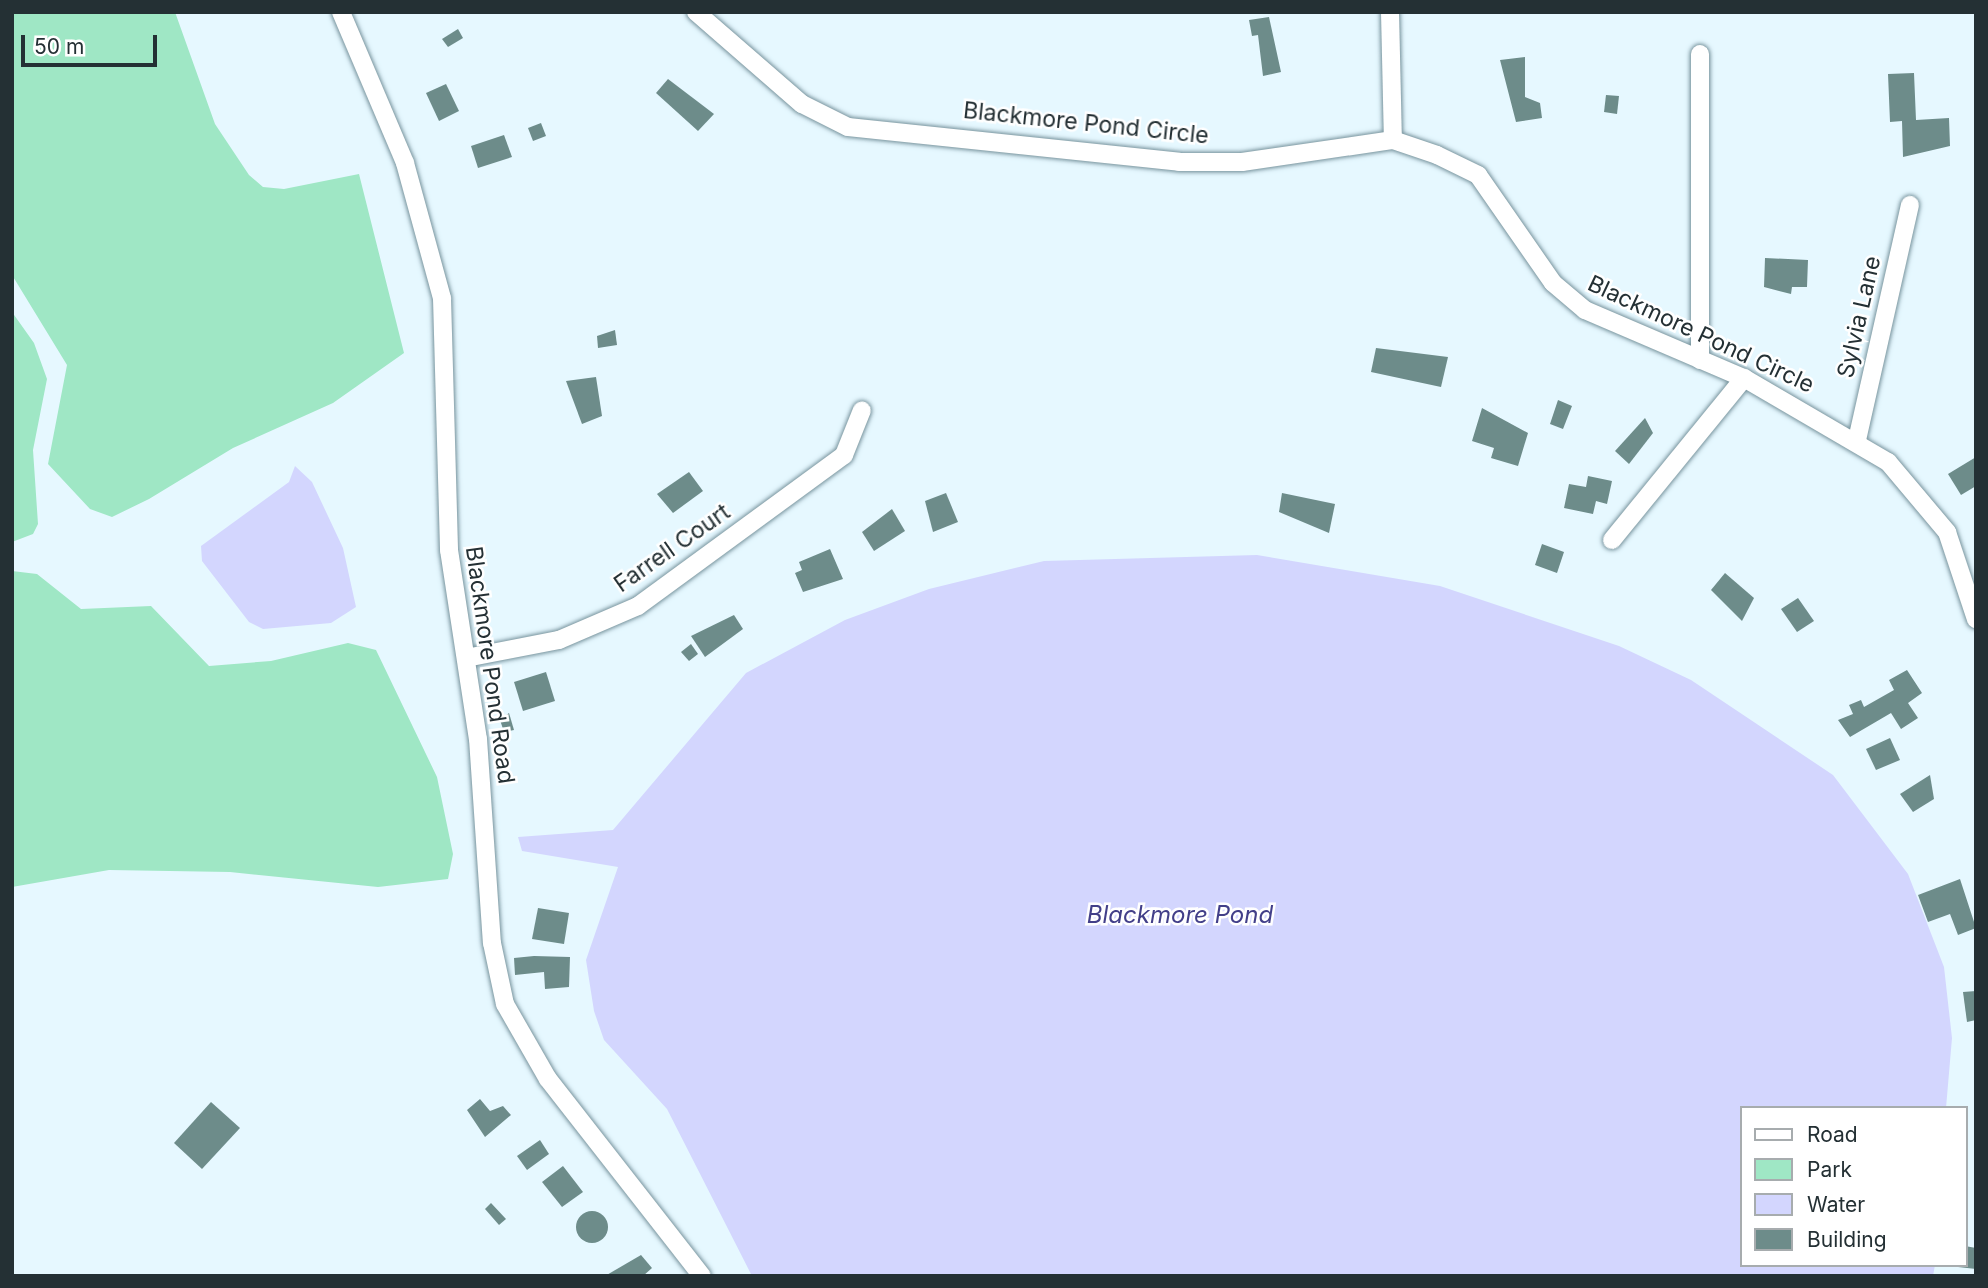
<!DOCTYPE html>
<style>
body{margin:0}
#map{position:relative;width:1988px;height:1288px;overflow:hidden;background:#e6f8ff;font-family:Inter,sans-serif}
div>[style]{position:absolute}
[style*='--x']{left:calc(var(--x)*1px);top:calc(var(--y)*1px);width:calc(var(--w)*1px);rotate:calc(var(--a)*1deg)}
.green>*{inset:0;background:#9fe7c5}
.water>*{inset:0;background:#d3d6fe}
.building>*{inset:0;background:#6d8c8a}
.round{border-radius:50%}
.roads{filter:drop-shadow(0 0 2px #78949e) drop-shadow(0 0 2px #78949e)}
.minor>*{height:18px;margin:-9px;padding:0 9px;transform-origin:9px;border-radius:9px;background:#fff}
span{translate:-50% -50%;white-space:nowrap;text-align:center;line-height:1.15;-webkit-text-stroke:5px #fff;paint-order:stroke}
.street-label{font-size:23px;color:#243034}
.water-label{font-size:24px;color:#423f89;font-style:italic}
.frame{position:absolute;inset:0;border:14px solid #243034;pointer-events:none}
.legend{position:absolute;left:1740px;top:1106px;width:228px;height:161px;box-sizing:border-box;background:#fff;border:2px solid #a7acae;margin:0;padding:9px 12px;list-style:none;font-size:21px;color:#243034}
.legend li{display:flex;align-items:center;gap:14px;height:35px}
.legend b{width:35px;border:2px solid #a7acae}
.scale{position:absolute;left:21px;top:35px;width:136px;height:32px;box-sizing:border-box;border:4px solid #243034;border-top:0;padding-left:9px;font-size:21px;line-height:24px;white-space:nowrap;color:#243034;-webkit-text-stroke:5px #fff;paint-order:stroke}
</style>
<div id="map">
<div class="green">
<div style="clip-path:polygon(12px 12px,175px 12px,215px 124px,249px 175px,263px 187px,284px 189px,359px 174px,404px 353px,333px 403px,233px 448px,149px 499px,112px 517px,90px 509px,48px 464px,67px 365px,12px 275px)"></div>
<div style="clip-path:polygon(12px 312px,34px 343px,47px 379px,33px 450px,38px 524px,33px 534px,12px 542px)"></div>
<div style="clip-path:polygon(12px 571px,37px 574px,81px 609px,151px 606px,209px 666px,271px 661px,348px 643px,376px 650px,437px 777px,453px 854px,448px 879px,378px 887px,230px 872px,109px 870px,12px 887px)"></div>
</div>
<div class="water">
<div style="clip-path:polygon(295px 466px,312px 482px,343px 548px,356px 607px,331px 623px,263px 629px,249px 622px,202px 561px,201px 546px,289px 482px)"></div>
<div style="clip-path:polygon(1257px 555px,1440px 586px,1619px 646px,1691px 680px,1833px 775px,1908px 874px,1944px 967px,1952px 1038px,1946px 1108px,1741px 1108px,1741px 1265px,1935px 1265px,1933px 1276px,752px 1276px,667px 1109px,604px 1040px,594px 1011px,586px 960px,618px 867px,522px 851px,518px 837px,613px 830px,746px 673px,845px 620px,929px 589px,1044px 561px)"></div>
</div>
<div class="building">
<div style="clip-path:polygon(1269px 17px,1281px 72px,1263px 76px,1258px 35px,1252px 36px,1249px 20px)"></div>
<div style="clip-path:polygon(458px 29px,463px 38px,448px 47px,442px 39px)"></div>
<div style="clip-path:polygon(1525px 57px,1525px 97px,1540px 103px,1542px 118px,1516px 122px,1500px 60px)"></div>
<div style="clip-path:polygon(1914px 73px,1916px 120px,1949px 118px,1950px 146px,1903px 157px,1902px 121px,1890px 122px,1888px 74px)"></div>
<div style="clip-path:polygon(668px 79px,714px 114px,698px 131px,656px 93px)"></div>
<div style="clip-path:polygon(446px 84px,459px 111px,439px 121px,426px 93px)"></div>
<div style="clip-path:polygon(1606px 95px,1619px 96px,1617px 114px,1604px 112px)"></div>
<div style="clip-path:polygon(541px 123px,546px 136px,533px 141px,528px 128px)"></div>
<div style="clip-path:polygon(504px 135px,512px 157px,478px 168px,471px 146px)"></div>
<div style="clip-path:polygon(1765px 258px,1808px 260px,1807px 287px,1792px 287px,1791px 294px,1764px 287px)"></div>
<div style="clip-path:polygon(615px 330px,617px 345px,598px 348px,597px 336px)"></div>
<div style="clip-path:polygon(1376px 348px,1448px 357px,1441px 387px,1371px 372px)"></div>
<div style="clip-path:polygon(596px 377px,602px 416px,582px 424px,566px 381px)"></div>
<div style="clip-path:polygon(1558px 400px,1572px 406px,1563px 429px,1550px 424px)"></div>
<div style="clip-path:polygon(1482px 408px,1528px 433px,1518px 466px,1491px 458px,1494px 448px,1472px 441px)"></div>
<div style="clip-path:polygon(1645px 418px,1653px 433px,1629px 464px,1615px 451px)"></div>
<div style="clip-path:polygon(1976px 457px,1976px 486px,1961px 495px,1948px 474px)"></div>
<div style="clip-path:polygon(689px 472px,703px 491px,673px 513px,657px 494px)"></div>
<div style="clip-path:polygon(1588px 476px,1612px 481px,1607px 504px,1596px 501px,1593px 514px,1564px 508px,1569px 484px,1586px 487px)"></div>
<div style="clip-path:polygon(946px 493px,958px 522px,933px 532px,925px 501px)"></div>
<div style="clip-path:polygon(1282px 493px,1335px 504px,1329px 533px,1279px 512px)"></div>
<div style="clip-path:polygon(892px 509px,905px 531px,874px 551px,862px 532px)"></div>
<div style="clip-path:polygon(1542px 544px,1564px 552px,1557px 573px,1535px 565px)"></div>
<div style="clip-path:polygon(830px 549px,843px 579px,803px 592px,795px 573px,802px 570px,799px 562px)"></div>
<div style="clip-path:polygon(1725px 573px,1754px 598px,1742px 621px,1711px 590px)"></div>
<div style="clip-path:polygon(1798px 598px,1814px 621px,1797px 632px,1781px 609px)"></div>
<div style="clip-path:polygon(734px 615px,743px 629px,705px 657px,691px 636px)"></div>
<div style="clip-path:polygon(691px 644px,698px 654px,689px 661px,681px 652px)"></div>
<div style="clip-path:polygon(1907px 670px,1922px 693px,1908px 703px,1918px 718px,1901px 729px,1891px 713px,1850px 737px,1838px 720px,1853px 714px,1849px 705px,1861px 700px,1864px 707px,1894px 690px,1889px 680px)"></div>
<div style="clip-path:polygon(546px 672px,555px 701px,523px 711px,514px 682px)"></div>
<div style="clip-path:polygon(509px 713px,514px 730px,504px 732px,500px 720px)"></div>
<div style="clip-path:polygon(1890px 738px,1900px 760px,1876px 770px,1866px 749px)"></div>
<div style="clip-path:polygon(1930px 775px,1934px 799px,1913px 812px,1900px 794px)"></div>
<div style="clip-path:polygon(1960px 879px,1976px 928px,1958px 935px,1950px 914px,1928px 922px,1918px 895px)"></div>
<div style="clip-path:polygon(538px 908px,569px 913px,564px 944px,532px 939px)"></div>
<div style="clip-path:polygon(534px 956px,570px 957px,569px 987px,545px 989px,544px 972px,515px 975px,514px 958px)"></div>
<div style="clip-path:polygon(1976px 991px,1976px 1020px,1967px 1022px,1963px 992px)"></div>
<div style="clip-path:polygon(480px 1099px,490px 1111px,503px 1106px,511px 1115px,485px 1137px,467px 1110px)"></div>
<div style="clip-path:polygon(211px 1102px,240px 1128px,202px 1169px,174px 1143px)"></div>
<div style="clip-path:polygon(540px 1140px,549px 1154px,527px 1170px,517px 1156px)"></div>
<div style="clip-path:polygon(563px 1166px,583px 1192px,562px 1207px,542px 1182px)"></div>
<div style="clip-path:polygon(491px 1203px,506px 1219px,499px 1225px,485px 1209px)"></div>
<div class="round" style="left:576px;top:1211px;width:32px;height:32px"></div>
<div style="clip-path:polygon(1965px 1246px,1976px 1248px,1976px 1269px,1958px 1267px,1965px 1265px)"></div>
<div style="clip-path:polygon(641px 1255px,652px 1268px,643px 1276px,605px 1276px)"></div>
</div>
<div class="roads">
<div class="minor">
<div style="--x:341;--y:12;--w:164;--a:67"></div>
<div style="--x:405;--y:163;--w:140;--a:74.7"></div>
<div style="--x:442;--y:298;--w:252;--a:88.4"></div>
<div style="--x:449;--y:550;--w:191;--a:81.3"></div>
<div style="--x:478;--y:739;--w:204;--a:86.1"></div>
<div style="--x:492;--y:943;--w:62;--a:78"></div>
<div style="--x:505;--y:1004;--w:86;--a:60.2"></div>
<div style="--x:548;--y:1079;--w:250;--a:52"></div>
<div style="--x:696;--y:12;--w:140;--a:41"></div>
<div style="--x:802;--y:104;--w:51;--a:26.6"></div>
<div style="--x:848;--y:127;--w:333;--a:6"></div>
<div style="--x:1179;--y:162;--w:63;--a:0"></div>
<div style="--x:1242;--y:162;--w:153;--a:-8.3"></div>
<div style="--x:1393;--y:140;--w:46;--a:18.8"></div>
<div style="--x:1437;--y:155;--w:46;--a:26"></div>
<div style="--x:1478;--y:175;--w:131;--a:55.2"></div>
<div style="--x:1553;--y:283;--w:42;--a:40.2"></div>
<div style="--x:1585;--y:310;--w:173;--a:23.2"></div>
<div style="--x:1744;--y:378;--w:167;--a:30.3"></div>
<div style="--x:1888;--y:462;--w:92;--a:49.9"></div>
<div style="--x:1947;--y:532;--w:92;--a:71.6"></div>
<div style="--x:1390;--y:12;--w:128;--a:88.7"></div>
<div style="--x:1700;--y:360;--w:306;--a:-90"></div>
<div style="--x:1857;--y:440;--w:241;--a:-77.3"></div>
<div style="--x:1612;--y:540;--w:209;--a:-50.8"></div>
<div style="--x:466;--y:658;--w:95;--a:-11"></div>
<div style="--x:559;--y:640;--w:86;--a:-23.3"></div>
<div style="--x:638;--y:606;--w:255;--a:-36.2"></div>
<div style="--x:844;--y:455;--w:48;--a:-68.2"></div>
</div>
</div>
<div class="street-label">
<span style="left:1086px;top:123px;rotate:6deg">Blackmore Pond Circle</span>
<span style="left:1859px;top:317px;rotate:-77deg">Sylvia Lane</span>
<span style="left:1701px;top:334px;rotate:25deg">Blackmore Pond Circle</span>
<span style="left:672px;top:548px;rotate:-35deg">Farrell Court</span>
<span style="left:490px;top:665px;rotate:82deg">Blackmore Pond Road</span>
</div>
<div class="water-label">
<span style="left:1180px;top:915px">Blackmore Pond</span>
</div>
<div class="frame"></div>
<ul class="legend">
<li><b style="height:9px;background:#fff"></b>Road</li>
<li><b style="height:19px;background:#9fe7c5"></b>Park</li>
<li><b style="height:19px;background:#d3d6fe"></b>Water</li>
<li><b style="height:19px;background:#6d8c8a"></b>Building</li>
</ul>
<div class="scale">50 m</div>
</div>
